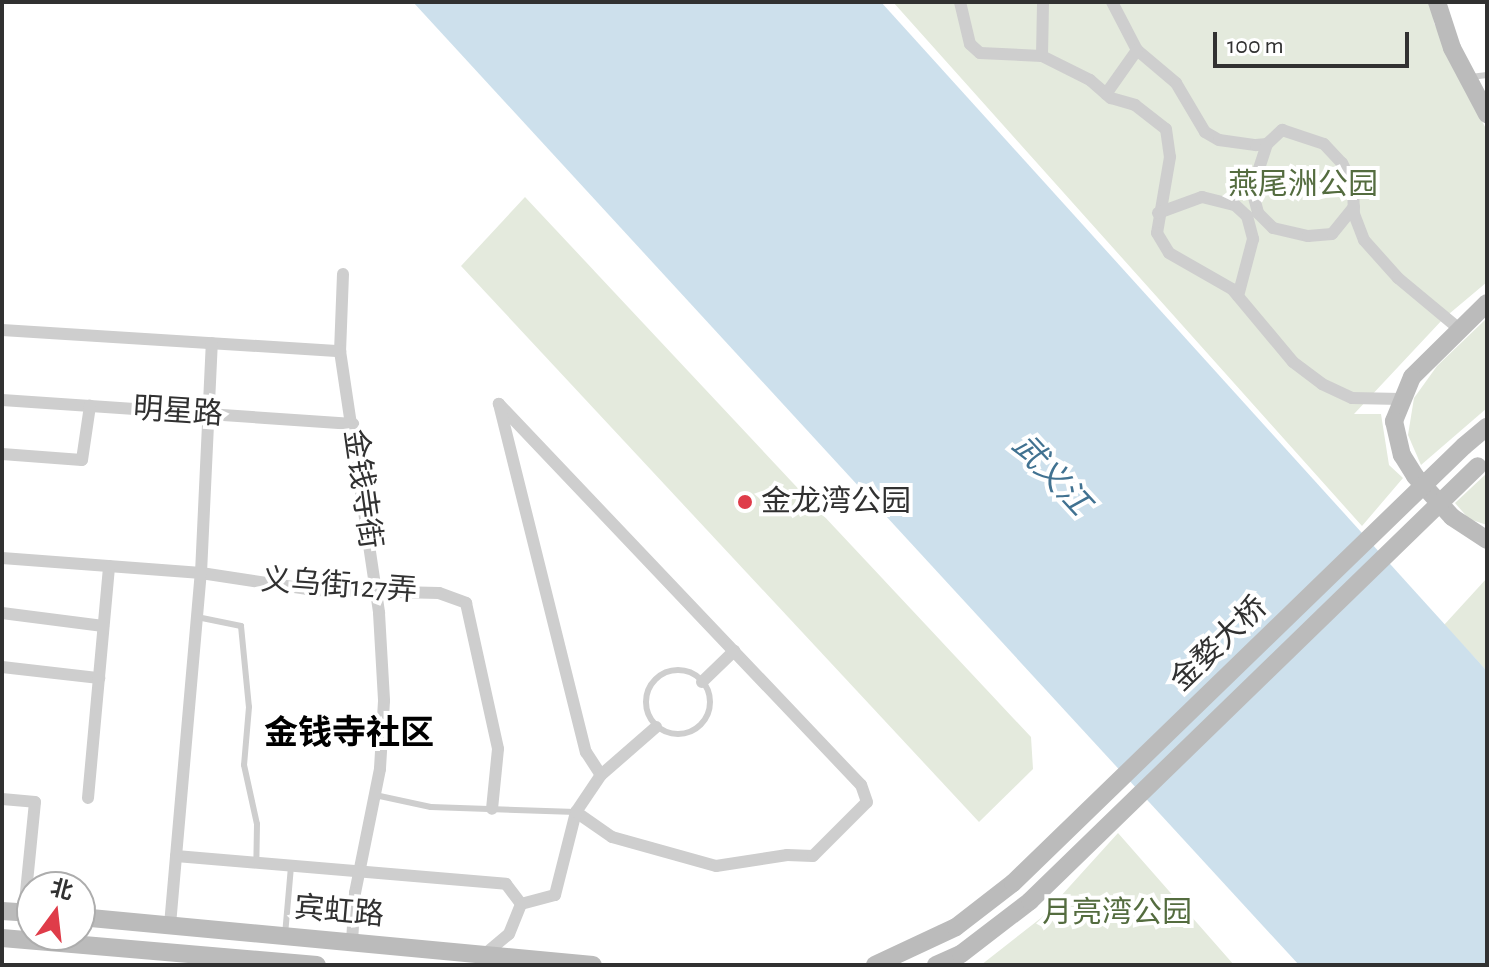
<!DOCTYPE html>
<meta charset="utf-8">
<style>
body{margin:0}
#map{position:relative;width:1489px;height:967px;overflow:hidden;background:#fff;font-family:"Alegreya Sans","Noto Sans SC",sans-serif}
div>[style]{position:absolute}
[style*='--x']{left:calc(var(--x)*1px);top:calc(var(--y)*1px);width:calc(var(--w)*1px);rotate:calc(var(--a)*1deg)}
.green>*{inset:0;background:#e4eadd}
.water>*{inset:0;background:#cde0ec}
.lane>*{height:6px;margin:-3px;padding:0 3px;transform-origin:3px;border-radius:3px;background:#cecece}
.lane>.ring{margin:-3px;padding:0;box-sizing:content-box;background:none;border:6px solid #cecece;border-radius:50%}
.street>*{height:12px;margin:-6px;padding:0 6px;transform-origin:6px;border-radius:6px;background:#cecece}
.secondary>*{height:18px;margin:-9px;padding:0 9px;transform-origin:9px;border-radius:9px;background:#bbb}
.secondary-bridge>*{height:18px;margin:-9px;padding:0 9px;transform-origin:9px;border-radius:9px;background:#bbb}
.dots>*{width:22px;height:22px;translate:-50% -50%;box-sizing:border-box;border:4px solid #fff;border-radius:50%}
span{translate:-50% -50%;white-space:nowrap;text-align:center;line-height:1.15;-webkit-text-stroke:8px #fff;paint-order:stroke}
.park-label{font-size:30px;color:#546c3f}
.street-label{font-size:30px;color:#313131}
.poi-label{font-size:30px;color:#313131}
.left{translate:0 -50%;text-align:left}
.water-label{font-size:32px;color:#417291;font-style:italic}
.quarter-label{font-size:34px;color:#000;font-weight:700}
.frame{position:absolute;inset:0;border:4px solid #313131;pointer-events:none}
.north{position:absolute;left:16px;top:871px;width:80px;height:80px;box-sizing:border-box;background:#fff;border:2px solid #adadad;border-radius:50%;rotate:15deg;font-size:22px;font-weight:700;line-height:32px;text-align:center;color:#313131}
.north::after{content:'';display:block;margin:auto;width:28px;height:36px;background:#df3c49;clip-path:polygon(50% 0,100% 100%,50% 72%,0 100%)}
.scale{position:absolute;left:1213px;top:32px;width:196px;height:36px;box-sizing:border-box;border:4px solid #313131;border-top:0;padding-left:10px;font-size:24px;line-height:28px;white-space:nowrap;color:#313131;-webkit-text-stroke:6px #fff;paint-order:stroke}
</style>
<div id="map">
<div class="green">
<div style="clip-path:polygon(893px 2px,1432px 2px,1434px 23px,1487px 131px,1487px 282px,1443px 319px,1354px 414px,1381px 414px,1389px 465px,1403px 478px,1362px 526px)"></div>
<div style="clip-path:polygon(525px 197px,1031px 737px,1033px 769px,979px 822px,461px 266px)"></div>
<div style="clip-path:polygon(1487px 318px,1487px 408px,1421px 465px,1408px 435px,1414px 398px,1437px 366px)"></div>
<div style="clip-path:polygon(1487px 473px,1487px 525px,1469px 519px,1455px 503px)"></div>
<div style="clip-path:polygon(1487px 578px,1487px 671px,1444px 625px)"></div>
<div style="clip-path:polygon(1118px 833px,1234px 965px,981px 965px,1041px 918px)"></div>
</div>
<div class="water">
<div style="clip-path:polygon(413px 2px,881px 2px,1487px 671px,1487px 965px,1299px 965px)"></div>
</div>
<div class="lane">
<div style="--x:1471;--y:77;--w:16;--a:-7"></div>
<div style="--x:197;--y:617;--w:45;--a:11.6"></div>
<div style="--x:241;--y:626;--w:81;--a:84.4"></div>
<div style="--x:249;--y:707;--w:58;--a:94.9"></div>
<div style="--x:244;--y:765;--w:60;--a:77.6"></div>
<div style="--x:257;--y:824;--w:39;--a:91"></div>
<div class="ring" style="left:646px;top:670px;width:58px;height:58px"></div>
<div style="--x:375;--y:795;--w:57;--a:12.1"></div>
<div style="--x:431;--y:807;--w:145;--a:2"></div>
<div style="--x:285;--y:935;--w:69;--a:-85"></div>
</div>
<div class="street">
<div style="--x:960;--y:2;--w:43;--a:76.6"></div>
<div style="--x:970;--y:44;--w:13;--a:42"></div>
<div style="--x:980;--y:53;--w:62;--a:2.8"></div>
<div style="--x:1042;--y:56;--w:54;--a:26.6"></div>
<div style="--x:1090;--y:80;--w:28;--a:41"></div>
<div style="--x:1111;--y:98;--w:25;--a:16"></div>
<div style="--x:1135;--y:105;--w:39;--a:38"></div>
<div style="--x:1166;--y:129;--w:28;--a:82"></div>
<div style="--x:1170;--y:157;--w:77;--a:99.7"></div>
<div style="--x:1157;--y:233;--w:23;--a:59"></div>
<div style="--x:1169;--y:253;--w:73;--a:29.7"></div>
<div style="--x:1232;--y:289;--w:95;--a:50.1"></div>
<div style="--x:1293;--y:362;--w:36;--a:37"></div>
<div style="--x:1322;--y:384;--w:33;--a:25"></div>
<div style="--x:1352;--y:398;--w:49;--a:1.2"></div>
<div style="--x:1112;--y:2;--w:54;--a:62.5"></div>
<div style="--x:1137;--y:50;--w:51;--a:40.2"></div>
<div style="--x:1176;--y:83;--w:57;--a:59.4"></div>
<div style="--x:1205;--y:132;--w:16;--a:30"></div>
<div style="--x:1219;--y:140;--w:37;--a:8"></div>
<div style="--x:1256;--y:145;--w:11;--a:-5"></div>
<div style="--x:1267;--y:144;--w:21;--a:-43"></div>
<div style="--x:1282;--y:130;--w:44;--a:18.4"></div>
<div style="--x:1324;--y:144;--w:26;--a:47"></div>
<div style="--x:1342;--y:163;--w:25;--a:64"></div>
<div style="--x:1353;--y:186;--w:28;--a:88"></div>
<div style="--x:1354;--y:214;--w:28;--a:69"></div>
<div style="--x:1364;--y:240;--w:51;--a:48.2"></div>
<div style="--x:1398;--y:278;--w:78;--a:39.8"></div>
<div style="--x:1042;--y:56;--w:54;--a:-88.9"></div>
<div style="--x:1106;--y:94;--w:54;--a:-54.8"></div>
<div style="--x:1267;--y:144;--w:48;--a:108.1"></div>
<div style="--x:1252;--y:190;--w:24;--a:75"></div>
<div style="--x:1258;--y:213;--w:21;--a:45"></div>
<div style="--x:1273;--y:228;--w:36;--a:13"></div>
<div style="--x:1308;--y:236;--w:24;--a:-5"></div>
<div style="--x:1332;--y:234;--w:35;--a:-51"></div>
<div style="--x:1158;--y:213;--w:47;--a:-20"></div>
<div style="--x:1202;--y:197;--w:34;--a:14"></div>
<div style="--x:1235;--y:205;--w:16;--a:43"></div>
<div style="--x:1247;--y:216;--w:24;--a:75"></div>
<div style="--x:1253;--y:239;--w:59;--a:104.7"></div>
<div style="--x:343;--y:274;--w:77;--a:92.2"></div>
<div style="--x:340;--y:351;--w:265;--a:81.5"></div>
<div style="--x:379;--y:613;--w:88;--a:86.7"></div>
<div style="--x:384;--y:701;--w:68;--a:93.4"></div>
<div style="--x:380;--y:769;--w:126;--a:101.4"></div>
<div style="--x:355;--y:893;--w:49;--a:93.5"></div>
<div style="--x:2;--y:330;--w:339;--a:3.6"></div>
<div style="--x:2;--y:400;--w:352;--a:3.9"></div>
<div style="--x:2;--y:454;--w:80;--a:4.3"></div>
<div style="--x:82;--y:460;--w:55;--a:-81.6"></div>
<div style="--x:2;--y:558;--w:200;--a:4.3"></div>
<div style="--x:201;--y:573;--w:113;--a:8.6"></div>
<div style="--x:313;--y:590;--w:126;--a:1.4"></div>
<div style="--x:439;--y:593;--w:29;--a:20"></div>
<div style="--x:466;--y:603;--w:149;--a:77.6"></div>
<div style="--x:498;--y:749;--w:60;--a:95.7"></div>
<div style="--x:2;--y:613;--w:102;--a:7.3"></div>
<div style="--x:2;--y:667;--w:98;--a:6.5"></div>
<div style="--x:702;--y:682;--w:45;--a:-44.1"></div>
<div style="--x:88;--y:798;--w:233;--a:-84.8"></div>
<div style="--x:2;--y:799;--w:33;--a:5"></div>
<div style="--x:35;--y:802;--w:112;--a:95.7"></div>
<div style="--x:576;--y:812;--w:44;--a:34.8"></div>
<div style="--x:612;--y:837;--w:108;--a:15.6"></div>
<div style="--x:716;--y:866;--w:72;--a:-8.8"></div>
<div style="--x:787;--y:855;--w:26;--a:2"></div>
<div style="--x:813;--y:856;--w:76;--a:-45"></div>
<div style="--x:867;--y:802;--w:18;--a:-109"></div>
<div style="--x:861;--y:785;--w:526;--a:-133.54"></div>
<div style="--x:499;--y:404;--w:359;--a:76"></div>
<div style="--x:586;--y:752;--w:27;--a:57"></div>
<div style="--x:176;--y:856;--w:331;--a:4.8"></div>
<div style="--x:506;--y:884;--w:25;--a:53"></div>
<div style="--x:170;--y:925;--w:353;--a:-85"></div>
<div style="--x:201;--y:573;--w:230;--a:-87.3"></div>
<div style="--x:485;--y:954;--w:31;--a:-40"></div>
<div style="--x:509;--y:934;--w:32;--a:-68"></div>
<div style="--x:521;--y:904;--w:35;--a:-15"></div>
<div style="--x:555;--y:895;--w:86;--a:-75.8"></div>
<div style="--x:576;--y:812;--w:45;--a:-56"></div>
<div style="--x:601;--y:775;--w:73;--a:-41.1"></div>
</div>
<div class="secondary">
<div style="--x:1437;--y:2;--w:48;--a:71.9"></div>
<div style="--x:1452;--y:48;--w:75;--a:62.1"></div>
<div style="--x:1487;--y:303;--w:105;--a:135.4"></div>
<div style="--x:1412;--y:377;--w:48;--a:112.2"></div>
<div style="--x:1394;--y:421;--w:35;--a:77"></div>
<div style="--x:1402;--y:455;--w:25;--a:58"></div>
<div style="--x:1415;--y:476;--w:55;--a:47.9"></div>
<div style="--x:1452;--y:517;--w:42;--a:33.3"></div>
<div style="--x:1464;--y:446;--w:30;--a:-40"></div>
<div style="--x:2;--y:911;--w:30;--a:4"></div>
<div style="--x:80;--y:917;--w:515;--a:5.35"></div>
<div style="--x:2;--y:938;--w:316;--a:4.9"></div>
<div style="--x:875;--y:965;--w:89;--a:-25.1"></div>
<div style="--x:956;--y:927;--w:72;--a:-37.7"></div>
<div style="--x:936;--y:965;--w:27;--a:-24"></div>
<div style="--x:961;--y:954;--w:87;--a:-37.5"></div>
</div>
<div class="secondary-bridge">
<div style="--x:1013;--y:883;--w:628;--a:-44.1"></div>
<div style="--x:1030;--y:901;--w:624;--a:-44.16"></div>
</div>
<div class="dots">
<div style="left:745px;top:502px;background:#df3c49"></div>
</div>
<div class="park-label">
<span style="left:1303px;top:185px">燕尾洲公园</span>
<span style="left:1117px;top:913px">月亮湾公园</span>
</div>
<div class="street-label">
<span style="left:178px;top:412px;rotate:4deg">明星路</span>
<span style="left:362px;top:489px;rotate:82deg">金钱寺街</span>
<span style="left:339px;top:586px;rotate:4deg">义乌街127弄</span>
<span style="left:1219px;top:644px;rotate:-44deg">金婺大桥</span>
<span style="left:339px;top:912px;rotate:5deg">宾虹路</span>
</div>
<div class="poi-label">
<span class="left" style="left:761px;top:502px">金龙湾公园</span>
</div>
<div class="water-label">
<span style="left:1051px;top:475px;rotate:47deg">武义江</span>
</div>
<div class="quarter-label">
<span style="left:349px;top:735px">金钱寺社区</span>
</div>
<div class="frame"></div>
<div class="north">北</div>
<div class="scale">100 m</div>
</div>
